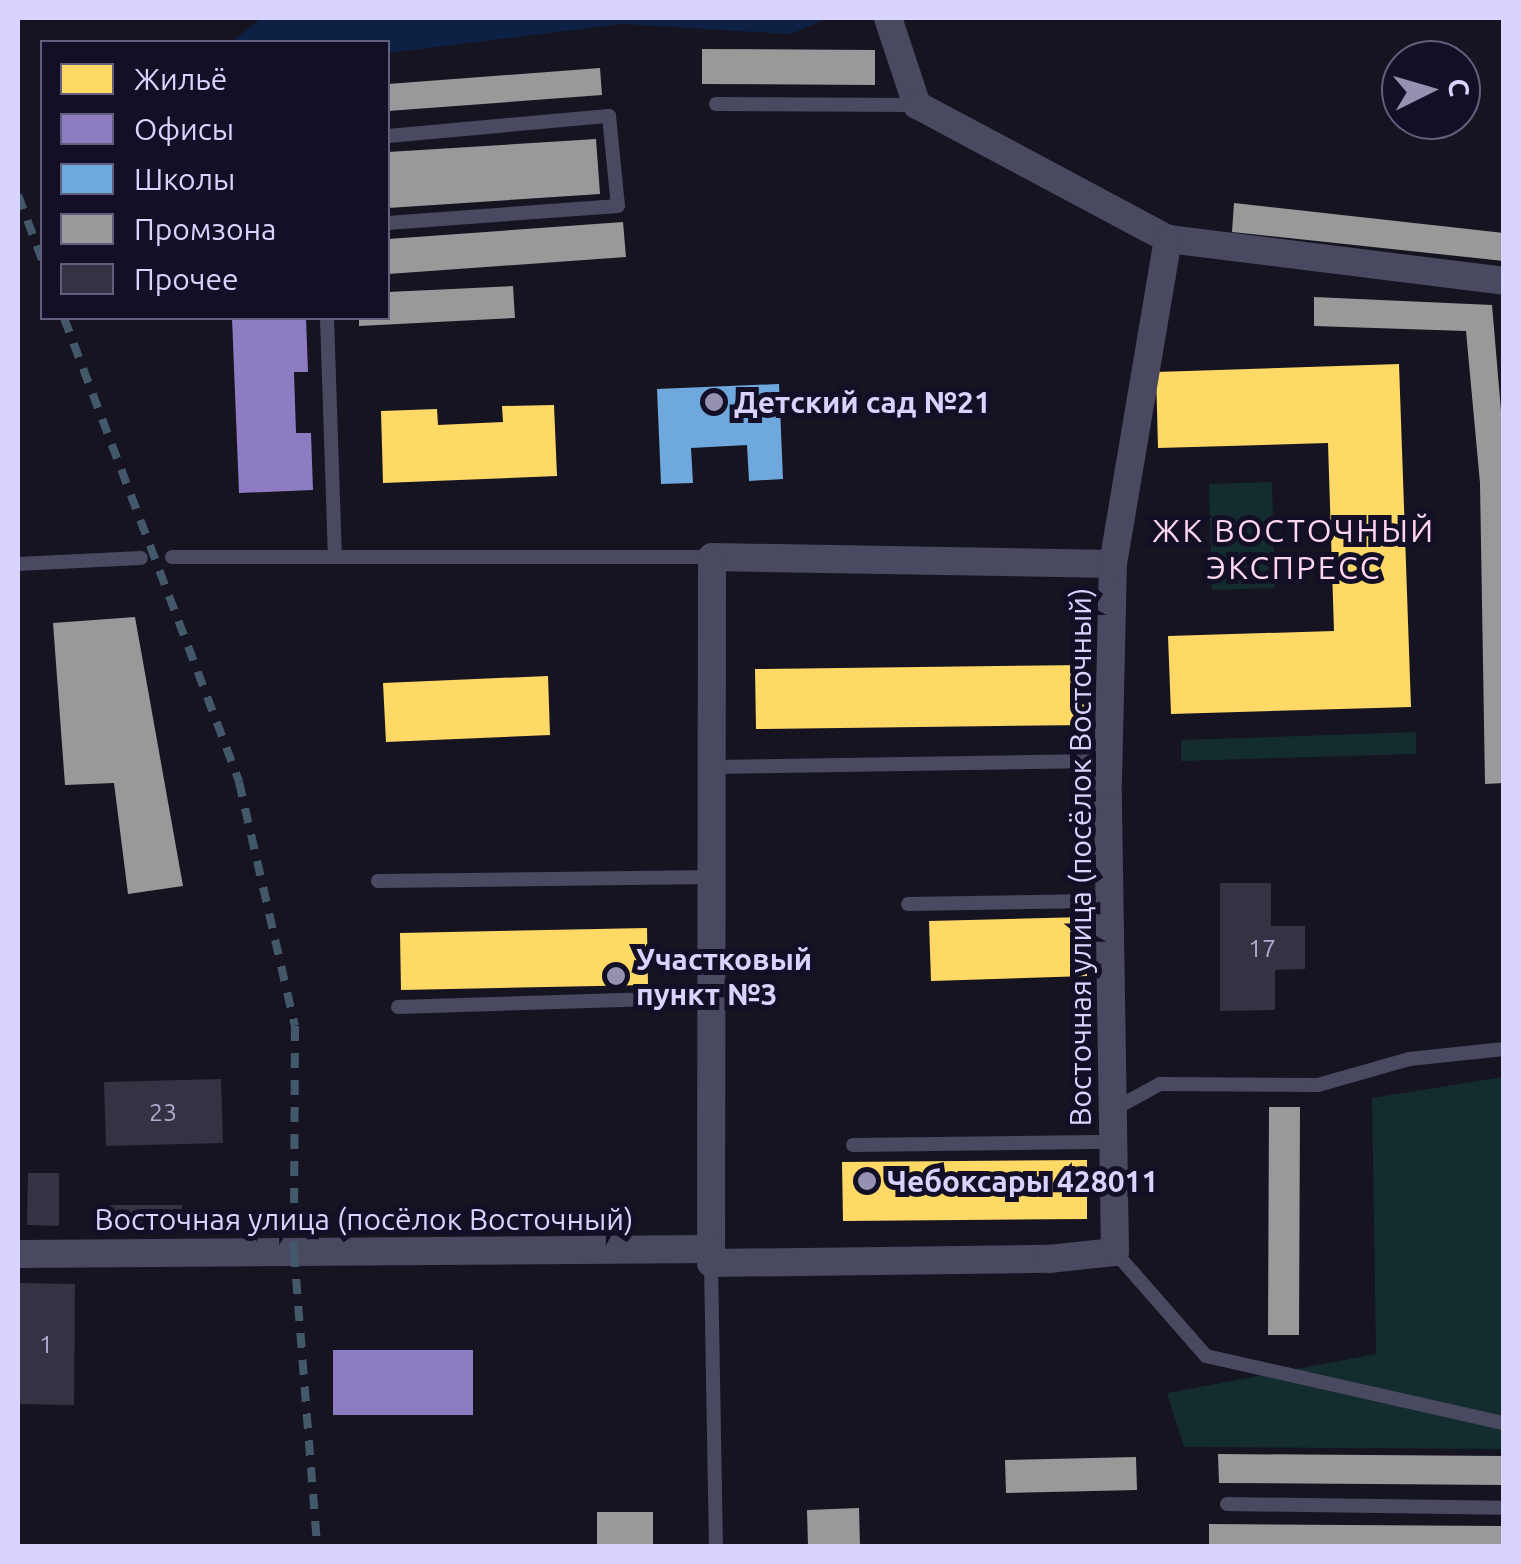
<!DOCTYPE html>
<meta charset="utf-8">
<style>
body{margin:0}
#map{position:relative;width:1521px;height:1564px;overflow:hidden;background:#161421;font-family:Ubuntu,sans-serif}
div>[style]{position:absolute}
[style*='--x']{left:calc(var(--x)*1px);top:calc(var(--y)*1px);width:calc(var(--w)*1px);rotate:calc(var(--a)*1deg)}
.green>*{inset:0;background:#132c2d}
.water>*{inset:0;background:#0d2144}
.homes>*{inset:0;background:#ffd966}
.offices>*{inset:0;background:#8e7cc3}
.schools>*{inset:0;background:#6fa8dc}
.industry>*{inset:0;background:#999}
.building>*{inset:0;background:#343243}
.lane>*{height:14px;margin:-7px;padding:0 7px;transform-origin:7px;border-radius:7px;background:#4a4962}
.street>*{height:28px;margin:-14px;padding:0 14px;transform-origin:14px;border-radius:14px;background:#4a4962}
.rail>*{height:8px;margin-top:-4px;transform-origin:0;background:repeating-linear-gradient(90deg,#43596b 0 15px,transparent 0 27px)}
.dots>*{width:28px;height:28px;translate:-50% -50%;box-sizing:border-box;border:5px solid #130f26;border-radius:50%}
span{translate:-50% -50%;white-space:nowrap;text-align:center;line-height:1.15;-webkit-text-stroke:10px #130f26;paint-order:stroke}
.number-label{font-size:25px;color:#b0acd0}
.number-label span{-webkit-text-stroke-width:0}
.poi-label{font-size:30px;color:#d9d4ff;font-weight:700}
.left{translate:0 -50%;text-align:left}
.street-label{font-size:30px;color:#d9d4ff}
.neighbourhood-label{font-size:32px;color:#ffd6f0;letter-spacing:2.5px}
.frame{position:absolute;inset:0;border:20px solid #d9d4ff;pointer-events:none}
.legend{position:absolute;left:40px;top:40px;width:350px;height:280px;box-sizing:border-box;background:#130f26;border:2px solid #625e7d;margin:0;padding:12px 18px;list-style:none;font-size:30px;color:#d9d4ff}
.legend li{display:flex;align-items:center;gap:20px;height:50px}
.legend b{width:50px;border:2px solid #625e7d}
.north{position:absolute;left:1381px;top:40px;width:100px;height:100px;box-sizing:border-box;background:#130f26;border:2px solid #625e7d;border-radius:50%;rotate:85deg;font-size:28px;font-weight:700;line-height:40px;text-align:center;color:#d9d4ff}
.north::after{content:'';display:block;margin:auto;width:35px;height:45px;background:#9591b1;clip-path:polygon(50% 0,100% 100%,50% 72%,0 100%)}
</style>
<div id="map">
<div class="green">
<div style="clip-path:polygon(1272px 482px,1275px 588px,1212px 590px,1209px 484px)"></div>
<div style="clip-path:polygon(1416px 732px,1416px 754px,1181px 761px,1181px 740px)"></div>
<div style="clip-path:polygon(1503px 1077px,1503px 1449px,1184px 1447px,1167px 1393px,1376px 1354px,1372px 1098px)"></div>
</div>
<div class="water">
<div style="clip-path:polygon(262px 18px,828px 18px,791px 34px,623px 24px,388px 53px,388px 42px,231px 42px)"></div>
</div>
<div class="homes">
<div style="clip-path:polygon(1399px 364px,1411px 707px,1171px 714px,1168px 636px,1334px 631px,1328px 443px,1158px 448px,1156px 372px)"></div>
<div style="clip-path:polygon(554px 405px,557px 476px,383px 483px,381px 411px,437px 409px,438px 425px,503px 422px,502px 406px)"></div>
<div style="clip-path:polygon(1087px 665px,1088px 725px,756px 729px,755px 669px)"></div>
<div style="clip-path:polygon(548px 676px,550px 735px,386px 742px,383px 683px)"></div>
<div style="clip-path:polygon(1085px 917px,1087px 976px,931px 981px,929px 921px)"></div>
<div style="clip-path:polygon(647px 928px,648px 985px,401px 990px,400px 933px)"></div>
<div style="clip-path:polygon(1087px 1160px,1087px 1219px,843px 1221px,842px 1162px)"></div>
</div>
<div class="offices">
<div style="clip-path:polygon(232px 318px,306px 318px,308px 372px,294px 372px,296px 433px,311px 433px,313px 490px,239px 493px)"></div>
<div style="clip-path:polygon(333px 1350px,473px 1350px,473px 1415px,333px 1415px)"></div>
</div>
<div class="schools">
<div style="clip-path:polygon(779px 384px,783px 479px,749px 481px,747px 445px,691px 448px,693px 483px,661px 484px,657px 389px)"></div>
</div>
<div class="industry">
<div style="clip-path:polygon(702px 49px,875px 50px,875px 85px,702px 84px)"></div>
<div style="clip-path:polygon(600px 68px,602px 95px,388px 111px,388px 84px)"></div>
<div style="clip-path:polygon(596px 139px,600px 194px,388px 208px,388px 152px)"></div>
<div style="clip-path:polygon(1234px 203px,1504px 233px,1504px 261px,1232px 232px)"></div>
<div style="clip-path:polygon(623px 222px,626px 257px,388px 274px,388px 239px)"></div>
<div style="clip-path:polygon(513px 286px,515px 318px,359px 326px,359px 318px,388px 318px,388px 292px)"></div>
<div style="clip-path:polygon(1314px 297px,1492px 305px,1504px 446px,1504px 783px,1485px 784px,1480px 483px,1466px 331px,1314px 326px)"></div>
<div style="clip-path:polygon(135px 617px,183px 886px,128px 894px,114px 783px,65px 785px,53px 623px)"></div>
<div style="clip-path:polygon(1269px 1107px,1300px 1107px,1299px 1335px,1268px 1335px)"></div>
<div style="clip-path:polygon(1218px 1454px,1504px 1456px,1504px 1485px,1219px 1483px)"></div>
<div style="clip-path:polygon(1136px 1457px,1137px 1490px,1006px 1493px,1005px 1460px)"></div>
<div style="clip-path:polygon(859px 1508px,860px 1546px,808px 1546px,807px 1510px)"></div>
<div style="clip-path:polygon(597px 1512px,653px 1512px,653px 1546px,597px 1546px)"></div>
<div style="clip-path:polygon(1209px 1524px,1504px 1526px,1504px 1546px,1209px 1546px)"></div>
</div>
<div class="building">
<div style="clip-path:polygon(1220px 883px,1271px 883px,1271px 926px,1305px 926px,1305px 969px,1275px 970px,1275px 1010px,1220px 1011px)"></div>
<div style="clip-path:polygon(221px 1079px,223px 1143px,106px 1146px,104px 1082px)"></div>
<div style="clip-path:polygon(28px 1173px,59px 1173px,59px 1226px,27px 1225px)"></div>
<div style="clip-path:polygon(103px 1205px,182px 1205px,182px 1225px,102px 1226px)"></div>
<div style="clip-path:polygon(18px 1283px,75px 1284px,74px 1405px,18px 1404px)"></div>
</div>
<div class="lane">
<div style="--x:716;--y:104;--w:201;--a:0.3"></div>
<div style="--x:388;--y:136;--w:222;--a:-5.2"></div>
<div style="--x:609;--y:116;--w:90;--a:84.3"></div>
<div style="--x:618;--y:206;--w:231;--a:175.8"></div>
<div style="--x:327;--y:318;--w:239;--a:88.1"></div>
<div style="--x:172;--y:557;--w:540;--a:0"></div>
<div style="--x:18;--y:564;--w:123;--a:-2.8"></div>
<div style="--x:712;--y:767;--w:397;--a:-0.9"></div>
<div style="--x:378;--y:881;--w:335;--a:-0.7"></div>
<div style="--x:908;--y:904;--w:202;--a:-0.9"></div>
<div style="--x:398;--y:1007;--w:314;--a:-1.8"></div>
<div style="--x:1114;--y:1109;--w:52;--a:-28.5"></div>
<div style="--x:1160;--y:1084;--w:158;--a:0.4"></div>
<div style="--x:1318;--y:1085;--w:95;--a:-15.9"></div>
<div style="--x:1409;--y:1059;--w:96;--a:-6"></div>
<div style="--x:853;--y:1145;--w:260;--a:-0.7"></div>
<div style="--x:1115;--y:1252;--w:138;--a:48.8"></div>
<div style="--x:1206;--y:1356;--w:305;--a:12.7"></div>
<div style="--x:711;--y:1263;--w:283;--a:89"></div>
<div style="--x:1227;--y:1504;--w:277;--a:0.8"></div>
</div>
<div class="street">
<div style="--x:888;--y:18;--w:92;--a:71.6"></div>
<div style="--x:917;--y:105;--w:285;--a:28.1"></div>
<div style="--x:1168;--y:239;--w:339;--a:7.1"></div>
<div style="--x:1113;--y:564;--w:401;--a:-179"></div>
<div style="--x:712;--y:557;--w:706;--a:90.08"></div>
<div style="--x:711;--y:1263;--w:338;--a:-0.7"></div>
<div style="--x:1049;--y:1259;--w:66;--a:-6.1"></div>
<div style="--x:1115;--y:1252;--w:471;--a:-90.9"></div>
<div style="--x:1108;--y:781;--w:217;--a:-88.7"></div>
<div style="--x:1113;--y:564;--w:330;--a:-80.4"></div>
<div style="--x:18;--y:1254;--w:692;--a:-0.41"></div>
</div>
<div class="rail">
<div style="--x:18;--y:195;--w:69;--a:69.7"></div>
<div style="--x:64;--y:318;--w:496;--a:69.3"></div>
<div style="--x:239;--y:782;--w:250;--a:77.1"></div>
<div style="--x:295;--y:1026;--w:226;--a:90.3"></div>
<div style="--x:294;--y:1252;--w:295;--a:85.5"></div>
</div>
<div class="dots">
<div style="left:714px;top:402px;background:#9591b1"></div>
<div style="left:616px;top:976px;background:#9591b1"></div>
<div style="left:867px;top:1181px;background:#9591b1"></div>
</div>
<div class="number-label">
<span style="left:1262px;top:948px">17</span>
<span style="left:163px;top:1112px">23</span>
<span style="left:46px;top:1344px">1</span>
</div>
<div class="poi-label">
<span class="left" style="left:734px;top:402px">Детский сад №21</span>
<span class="left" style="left:636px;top:976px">Участковый<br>пункт №3</span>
<span class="left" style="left:887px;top:1181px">Чебоксары 428011</span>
</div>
<div class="street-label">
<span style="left:1080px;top:857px;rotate:-90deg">Восточная улица (посёлок Восточный)</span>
<span style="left:364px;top:1219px">Восточная улица (посёлок Восточный)</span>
</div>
<div class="neighbourhood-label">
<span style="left:1294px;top:549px">ЖК ВОСТОЧНЫЙ<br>ЭКСПРЕСС</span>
</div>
<div class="frame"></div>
<ul class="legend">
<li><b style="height:28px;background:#ffd966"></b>Жильё</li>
<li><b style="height:28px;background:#8e7cc3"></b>Офисы</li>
<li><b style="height:28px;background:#6fa8dc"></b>Школы</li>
<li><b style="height:28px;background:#999"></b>Промзона</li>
<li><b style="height:28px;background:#343243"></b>Прочее</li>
</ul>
<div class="north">С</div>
</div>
